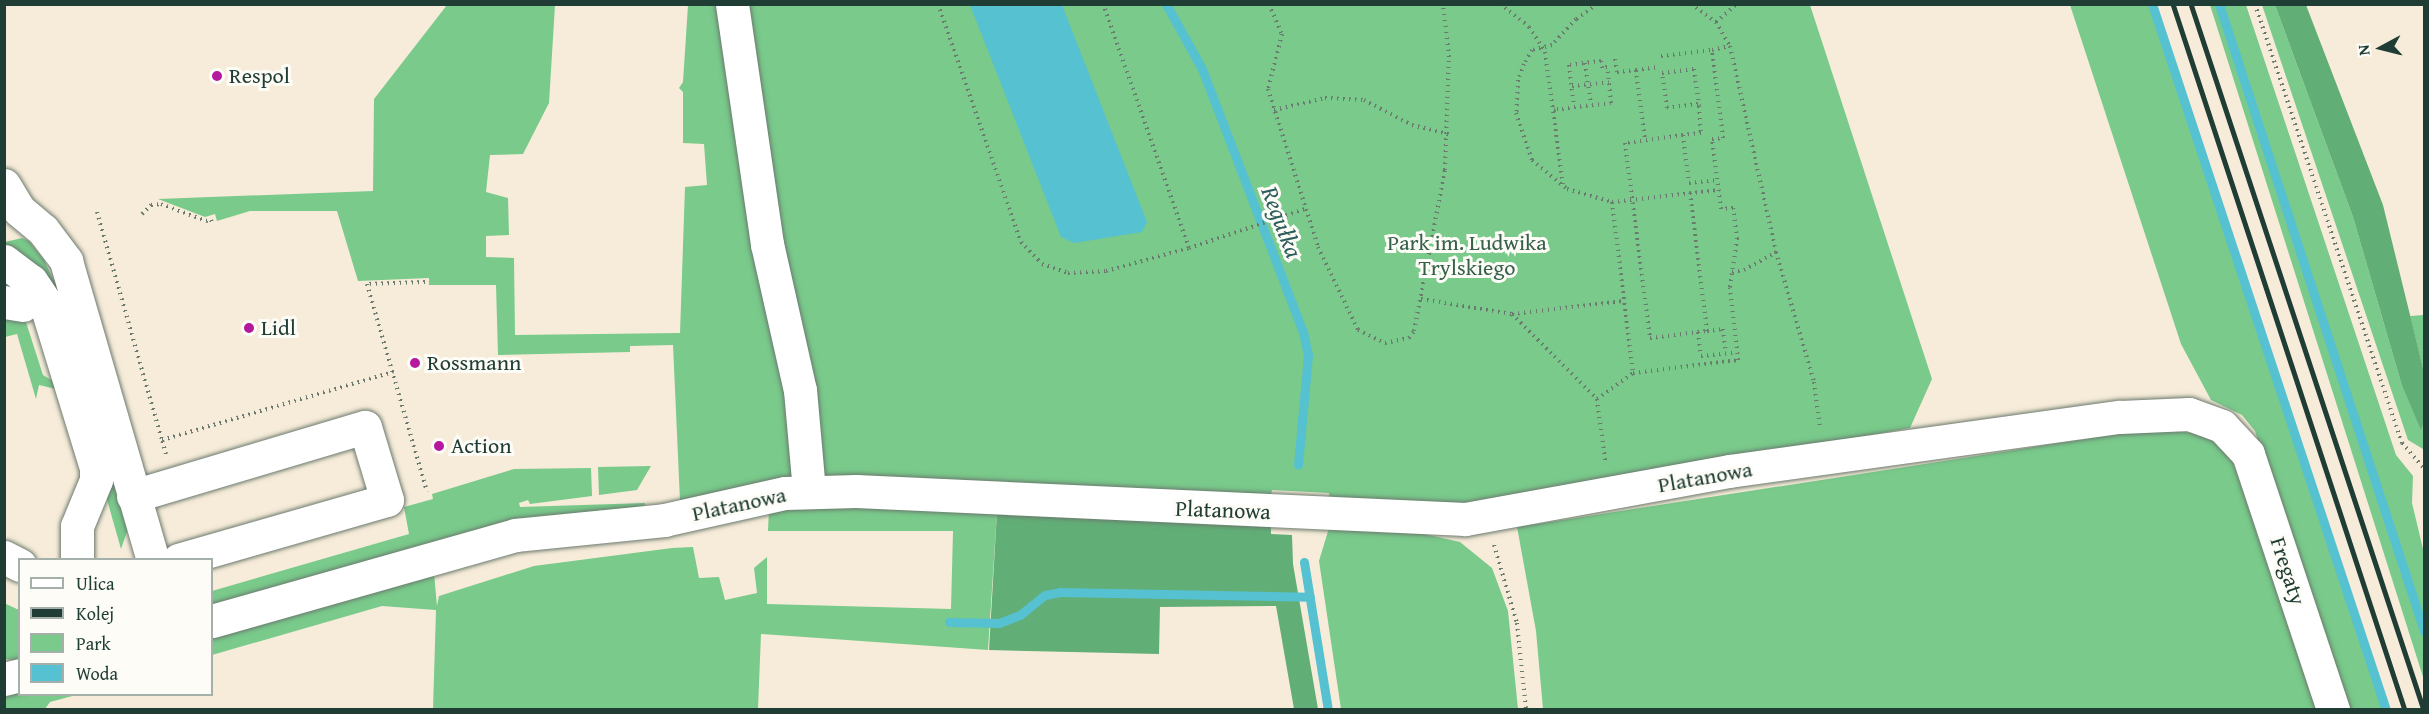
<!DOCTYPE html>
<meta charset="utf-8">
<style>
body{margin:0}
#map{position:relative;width:2429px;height:714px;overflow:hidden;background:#f7ecd9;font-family:"Gentium Book Plus",serif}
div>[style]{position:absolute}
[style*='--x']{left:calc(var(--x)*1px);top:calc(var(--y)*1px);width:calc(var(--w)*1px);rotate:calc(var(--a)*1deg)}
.green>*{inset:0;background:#79ca8b}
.forest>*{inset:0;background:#62ae77}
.water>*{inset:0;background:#56c1d0}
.stream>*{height:9px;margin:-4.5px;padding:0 4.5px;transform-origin:4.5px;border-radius:4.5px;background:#56c1d0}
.path>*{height:4px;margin-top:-2px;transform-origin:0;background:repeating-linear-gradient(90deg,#6b7a6e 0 1.5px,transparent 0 6px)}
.roads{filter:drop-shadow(0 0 2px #6b7a6e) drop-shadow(0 0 2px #6b7a6e)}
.minor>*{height:33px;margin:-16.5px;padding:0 16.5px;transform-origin:16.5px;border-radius:16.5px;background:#fff}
.rail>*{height:4.5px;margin:-2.25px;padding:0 2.25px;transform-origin:2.25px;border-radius:2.25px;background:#1f3d34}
.dots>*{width:16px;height:16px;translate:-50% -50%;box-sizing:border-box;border:3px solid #fdfcf7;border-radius:50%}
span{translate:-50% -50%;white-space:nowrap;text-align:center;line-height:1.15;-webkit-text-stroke:6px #fdfcf7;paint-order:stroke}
.poi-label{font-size:22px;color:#1f3d34}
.left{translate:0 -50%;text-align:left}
.park-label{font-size:22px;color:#36604a}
.street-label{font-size:22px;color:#1f3d34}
.water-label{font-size:24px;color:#2d5e5b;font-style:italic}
.frame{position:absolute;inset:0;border:6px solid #1f3d34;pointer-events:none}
.legend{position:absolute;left:18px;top:558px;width:195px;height:138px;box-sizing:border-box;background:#fdfcf7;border:2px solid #a4b0a9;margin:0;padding:8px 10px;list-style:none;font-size:18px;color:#1f3d34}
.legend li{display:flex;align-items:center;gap:12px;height:30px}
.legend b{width:30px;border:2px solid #a4b0a9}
.north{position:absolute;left:2351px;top:18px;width:60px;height:60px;-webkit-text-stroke:4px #fdfcf7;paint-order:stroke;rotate:263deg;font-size:16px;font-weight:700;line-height:24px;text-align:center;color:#1f3d34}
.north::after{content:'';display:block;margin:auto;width:21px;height:27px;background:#1f3d34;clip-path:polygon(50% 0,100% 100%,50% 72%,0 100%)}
</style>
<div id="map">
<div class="green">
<div style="clip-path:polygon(447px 5px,555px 5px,549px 103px,523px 154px,490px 155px,486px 192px,508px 198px,509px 235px,486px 236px,486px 257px,514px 258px,515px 335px,680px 333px,685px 187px,707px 185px,704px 144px,683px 143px,683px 92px,679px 88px,683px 82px,688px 5px,1810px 5px,1932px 379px,1910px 428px,1478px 506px,1330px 503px,1329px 493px,1272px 490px,1270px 500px,680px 501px,673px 345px,630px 346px,630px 352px,498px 355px,496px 285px,429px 285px,429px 278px,358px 281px,337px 211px,250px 211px,217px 221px,215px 214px,205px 217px,158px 199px,373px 191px,374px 99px)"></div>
<div style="clip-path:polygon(2070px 5px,2156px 5px,2388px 709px,2348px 709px,2255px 431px,2242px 415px,2211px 400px,2181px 344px)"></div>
<div style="clip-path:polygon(2210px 5px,2246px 5px,2396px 455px,2413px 476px,2412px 503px,2424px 553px,2424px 680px)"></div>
<div style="clip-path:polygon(2262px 5px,2275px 5px,2353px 217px,2402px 386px,2421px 429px,2424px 422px,2423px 449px,2408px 440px)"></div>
<div style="clip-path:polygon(22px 238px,29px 241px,44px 260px,62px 299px,5px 247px,5px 242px)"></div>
<div style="clip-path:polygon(4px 309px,24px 316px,43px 375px,61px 386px,60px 390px,39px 385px,36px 399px,17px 334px,5px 337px)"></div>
<div style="clip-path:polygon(2424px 315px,2424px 372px,2410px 316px)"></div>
<div style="clip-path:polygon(2157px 428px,2199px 434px,2216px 443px,2232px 461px,2245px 485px,2318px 709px,1543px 709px,1536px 631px,1517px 527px)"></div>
<div style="clip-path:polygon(651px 466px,637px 490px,599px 495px,598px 467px)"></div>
<div style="clip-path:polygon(591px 468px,592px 496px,530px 504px,528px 500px,519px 503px,520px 507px,645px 503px,644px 510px,212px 608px,212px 591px,409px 534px,404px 507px,433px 499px,432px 494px,514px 469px)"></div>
<div style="clip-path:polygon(111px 471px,128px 529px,121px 549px,104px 489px)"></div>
<div style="clip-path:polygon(784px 503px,997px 512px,988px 650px,761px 634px,758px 709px,433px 709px,436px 610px,382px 606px,212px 655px,212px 636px,434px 573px,437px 606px,439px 596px,534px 566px,672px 548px,693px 547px,699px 578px,719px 577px,725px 600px,757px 593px,754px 568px,767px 557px,767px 604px,951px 609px,953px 531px,768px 531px,769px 508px)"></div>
<div style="clip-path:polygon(1393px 527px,1460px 542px,1492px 568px,1508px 611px,1518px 709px,1341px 709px,1319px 561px,1329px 528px)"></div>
<div style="clip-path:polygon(4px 603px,19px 610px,19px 661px,5px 659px)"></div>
<div style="clip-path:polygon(19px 690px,20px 694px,76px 695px,50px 702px,45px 709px,5px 710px,5px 697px)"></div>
</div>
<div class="forest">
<div style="clip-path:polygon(2275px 5px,2306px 5px,2383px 205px,2424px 372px,2424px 422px,2421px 430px,2402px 386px,2353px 217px)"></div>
<div style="clip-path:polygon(997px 512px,1271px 525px,1271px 534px,1292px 535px,1293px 564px,1318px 709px,1294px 709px,1276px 606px,1160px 607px,1159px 654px,989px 650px)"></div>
</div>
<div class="water">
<div style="clip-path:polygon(970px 5px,1062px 5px,1147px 222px,1142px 232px,1074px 243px,1061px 237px)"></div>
</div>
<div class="stream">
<div style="--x:1166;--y:4;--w:74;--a:61"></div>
<div style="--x:1202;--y:69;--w:282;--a:69"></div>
<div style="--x:1303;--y:332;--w:24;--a:78"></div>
<div style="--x:1308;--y:355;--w:110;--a:95.2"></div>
<div style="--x:2152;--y:4;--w:744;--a:71.66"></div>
<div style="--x:2219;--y:4;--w:660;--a:71.89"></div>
<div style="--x:1304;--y:562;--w:150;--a:80.8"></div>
<div style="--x:949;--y:622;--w:50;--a:1.1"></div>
<div style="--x:999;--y:623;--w:22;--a:-21"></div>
<div style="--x:1020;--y:615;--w:32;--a:-39"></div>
<div style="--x:1045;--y:595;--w:15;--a:-11"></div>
<div style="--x:1060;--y:592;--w:250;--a:1.1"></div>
</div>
<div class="path">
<div style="--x:938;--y:4;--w:252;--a:70.8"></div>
<div style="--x:1021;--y:242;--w:30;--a:46"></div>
<div style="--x:1042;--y:264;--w:28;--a:19"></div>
<div style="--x:1068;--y:273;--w:38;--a:-3"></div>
<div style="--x:1106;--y:271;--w:86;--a:-15.5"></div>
<div style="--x:1189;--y:248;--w:259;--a:-109.4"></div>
<div style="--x:1269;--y:4;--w:33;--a:67"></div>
<div style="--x:1282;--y:34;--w:57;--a:104.3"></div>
<div style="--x:1268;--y:89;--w:166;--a:72.4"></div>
<div style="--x:1318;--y:247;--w:92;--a:64.3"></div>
<div style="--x:1358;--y:330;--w:30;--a:26"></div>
<div style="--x:1385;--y:343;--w:25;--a:-12"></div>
<div style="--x:1409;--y:338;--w:9;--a:-54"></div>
<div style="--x:1414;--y:331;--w:164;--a:-79.1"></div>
<div style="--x:1445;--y:170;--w:113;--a:-88"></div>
<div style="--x:1449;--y:57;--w:53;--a:-96.5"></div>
<div style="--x:1500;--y:4;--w:37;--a:38"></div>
<div style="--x:1529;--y:27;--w:30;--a:57"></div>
<div style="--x:1545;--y:52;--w:134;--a:82.3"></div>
<div style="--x:1597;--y:4;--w:26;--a:144"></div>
<div style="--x:1576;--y:19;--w:35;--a:133"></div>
<div style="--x:1552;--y:45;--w:21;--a:166"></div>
<div style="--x:1532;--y:50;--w:16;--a:120"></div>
<div style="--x:1524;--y:64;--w:17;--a:111"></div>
<div style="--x:1518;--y:80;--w:33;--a:93"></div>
<div style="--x:1516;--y:113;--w:50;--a:71.2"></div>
<div style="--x:1532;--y:160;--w:45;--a:39.6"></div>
<div style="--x:1567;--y:189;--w:47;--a:16.1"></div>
<div style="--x:1612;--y:202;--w:108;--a:-6.4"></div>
<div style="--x:1691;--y:4;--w:31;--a:36"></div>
<div style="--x:1716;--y:22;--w:28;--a:60"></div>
<div style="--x:1730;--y:46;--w:211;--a:77.4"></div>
<div style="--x:1776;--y:252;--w:135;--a:73.7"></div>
<div style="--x:1814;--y:382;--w:46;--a:82.6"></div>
<div style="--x:2255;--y:4;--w:463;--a:71.5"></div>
<div style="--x:2402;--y:443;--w:33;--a:49"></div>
<div style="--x:1716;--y:22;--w:28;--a:-41"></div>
<div style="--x:1661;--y:56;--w:51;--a:-6.7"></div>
<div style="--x:1615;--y:59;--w:13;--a:81"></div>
<div style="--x:1617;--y:72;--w:19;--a:-6"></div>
<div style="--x:1636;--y:70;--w:71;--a:82.7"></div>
<div style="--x:1585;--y:63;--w:42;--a:81.9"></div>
<div style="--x:1636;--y:70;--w:22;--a:-8"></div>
<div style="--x:1572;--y:86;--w:37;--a:-6"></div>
<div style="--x:1698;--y:104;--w:31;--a:173"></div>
<div style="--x:1667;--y:108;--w:35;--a:-98"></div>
<div style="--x:1662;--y:73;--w:32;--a:-7"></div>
<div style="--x:1694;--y:69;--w:37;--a:82"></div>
<div style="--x:1699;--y:106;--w:27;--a:86"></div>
<div style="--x:1701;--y:133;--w:18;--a:174"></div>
<div style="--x:1683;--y:135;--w:48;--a:82.9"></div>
<div style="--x:1689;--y:183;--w:28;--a:-6"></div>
<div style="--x:1274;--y:110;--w:52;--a:-13.2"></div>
<div style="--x:1325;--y:98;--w:39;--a:3"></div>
<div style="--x:1364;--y:100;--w:54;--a:27.5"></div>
<div style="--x:1412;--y:125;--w:38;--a:14"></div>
<div style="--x:1554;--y:110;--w:3;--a:-18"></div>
<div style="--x:1557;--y:109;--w:5;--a:0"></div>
<div style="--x:1562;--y:109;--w:12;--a:-9"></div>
<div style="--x:1574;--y:107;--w:37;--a:-6"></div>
<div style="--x:1611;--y:103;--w:36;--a:-96"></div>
<div style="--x:1607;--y:67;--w:5;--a:169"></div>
<div style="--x:1602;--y:68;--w:7;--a:-98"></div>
<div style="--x:1601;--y:61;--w:32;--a:173"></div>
<div style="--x:1569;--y:65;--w:42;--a:83.2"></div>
<div style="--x:1683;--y:135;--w:59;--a:172.1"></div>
<div style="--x:1625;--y:143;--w:197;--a:82.7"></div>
<div style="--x:1650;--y:338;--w:57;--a:-7"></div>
<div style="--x:1707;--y:331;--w:139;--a:-97"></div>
<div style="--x:1612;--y:202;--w:172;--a:83"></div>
<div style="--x:1633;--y:373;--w:106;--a:-7.1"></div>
<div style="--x:1738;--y:360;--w:73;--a:-96.3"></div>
<div style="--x:1730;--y:287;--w:49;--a:-81.7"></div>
<div style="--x:1737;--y:239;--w:31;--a:-97"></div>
<div style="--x:1733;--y:208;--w:12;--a:175"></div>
<div style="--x:1721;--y:209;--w:71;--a:-97.3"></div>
<div style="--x:1712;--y:139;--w:11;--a:-5"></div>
<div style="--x:1723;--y:138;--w:89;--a:-97.1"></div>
<div style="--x:1712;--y:50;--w:18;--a:-13"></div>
<div style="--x:97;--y:212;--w:237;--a:74.1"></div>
<div style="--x:142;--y:214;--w:13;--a:-45"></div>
<div style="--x:151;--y:205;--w:10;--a:-6"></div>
<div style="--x:161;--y:204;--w:48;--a:20.7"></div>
<div style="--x:206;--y:221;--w:5;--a:-11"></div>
<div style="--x:211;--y:220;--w:5;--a:68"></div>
<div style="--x:1189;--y:248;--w:122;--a:-18.6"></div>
<div style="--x:1732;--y:272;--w:12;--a:-9"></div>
<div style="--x:1744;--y:270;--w:37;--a:-29"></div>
<div style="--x:425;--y:282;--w:58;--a:178"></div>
<div style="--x:367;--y:284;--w:216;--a:73.9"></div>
<div style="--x:1421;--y:299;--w:92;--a:9.4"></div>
<div style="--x:1512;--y:314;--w:113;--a:-6.6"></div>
<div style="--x:1512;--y:314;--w:120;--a:45"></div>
<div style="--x:1597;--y:399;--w:62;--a:82.5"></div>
<div style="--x:1707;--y:331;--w:16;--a:-7"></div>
<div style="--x:1723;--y:329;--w:24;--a:83"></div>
<div style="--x:1698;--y:332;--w:24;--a:83"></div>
<div style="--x:1701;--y:356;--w:36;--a:-6"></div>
<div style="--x:1597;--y:399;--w:44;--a:-35.8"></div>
<div style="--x:166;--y:454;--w:15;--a:-106"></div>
<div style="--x:162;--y:440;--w:241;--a:-16.4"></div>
<div style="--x:1494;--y:545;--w:81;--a:73.6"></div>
<div style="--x:1517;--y:623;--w:87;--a:84.1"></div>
</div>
<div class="roads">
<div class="minor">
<div style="--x:732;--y:4;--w:243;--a:81.7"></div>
<div style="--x:767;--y:244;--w:150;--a:77.3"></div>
<div style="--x:800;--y:390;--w:101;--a:84.9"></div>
<div style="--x:4;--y:185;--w:29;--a:59"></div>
<div style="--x:19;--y:210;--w:31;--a:40"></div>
<div style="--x:43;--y:230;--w:39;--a:53"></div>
<div style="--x:66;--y:261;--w:311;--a:73.8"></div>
<div style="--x:4;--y:261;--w:34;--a:37"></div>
<div style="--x:31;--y:281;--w:25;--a:56"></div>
<div style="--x:45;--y:302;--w:174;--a:72.9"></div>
<div style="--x:96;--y:468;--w:12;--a:90"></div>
<div style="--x:96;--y:480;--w:50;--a:112.4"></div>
<div style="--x:77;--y:526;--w:34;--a:90"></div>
<div style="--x:4;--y:302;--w:19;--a:9"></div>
<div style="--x:133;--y:496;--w:242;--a:-16.6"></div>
<div style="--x:365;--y:427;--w:76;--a:73.2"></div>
<div style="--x:387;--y:500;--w:217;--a:164"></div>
<div style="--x:4;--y:557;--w:18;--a:27"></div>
<div style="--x:212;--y:621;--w:315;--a:-15.8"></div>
<div style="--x:515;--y:535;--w:150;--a:-5.7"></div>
<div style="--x:664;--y:520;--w:124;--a:-12.6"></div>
<div style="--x:785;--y:493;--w:71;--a:-1.6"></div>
<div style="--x:856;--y:491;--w:610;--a:2.63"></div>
<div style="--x:1465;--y:519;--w:268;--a:-10.3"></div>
<div style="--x:1729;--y:471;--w:395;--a:-7.9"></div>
<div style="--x:2120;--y:417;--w:69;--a:-2.5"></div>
<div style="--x:2189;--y:414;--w:35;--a:20"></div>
<div style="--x:2222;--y:426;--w:38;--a:47"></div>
<div style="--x:2248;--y:454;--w:270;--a:71.6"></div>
<div style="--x:4;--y:679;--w:16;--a:-14"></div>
</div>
</div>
<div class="rail">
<div style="--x:2173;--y:4;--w:743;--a:71.81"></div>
<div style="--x:2191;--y:4;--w:743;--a:71.74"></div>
</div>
<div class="dots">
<div style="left:217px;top:76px;background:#b5179e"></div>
<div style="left:249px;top:328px;background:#b5179e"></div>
<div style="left:415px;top:363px;background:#b5179e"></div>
<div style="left:439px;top:446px;background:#b5179e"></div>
</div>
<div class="poi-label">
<span class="left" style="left:229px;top:76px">Respol</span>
<span class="left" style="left:261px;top:328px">Lidl</span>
<span class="left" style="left:427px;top:363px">Rossmann</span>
<span class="left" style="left:451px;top:446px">Action</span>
</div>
<div class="park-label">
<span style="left:1467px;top:255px">Park im. Ludwika<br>Trylskiego</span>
</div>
<div class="street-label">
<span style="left:1705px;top:477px;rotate:-10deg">Platanowa</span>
<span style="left:739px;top:504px;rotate:-12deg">Platanowa</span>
<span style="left:1223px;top:510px;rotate:2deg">Platanowa</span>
<span style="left:2288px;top:571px;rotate:72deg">Fregaty</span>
</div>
<div class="water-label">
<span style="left:1282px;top:222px;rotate:69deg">Regułka</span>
</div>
<div class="frame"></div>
<ul class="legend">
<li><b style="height:8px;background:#fff"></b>Ulica</li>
<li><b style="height:8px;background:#1f3d34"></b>Kolej</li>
<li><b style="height:16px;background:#79ca8b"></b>Park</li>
<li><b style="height:16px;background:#56c1d0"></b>Woda</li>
</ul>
<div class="north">N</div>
</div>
